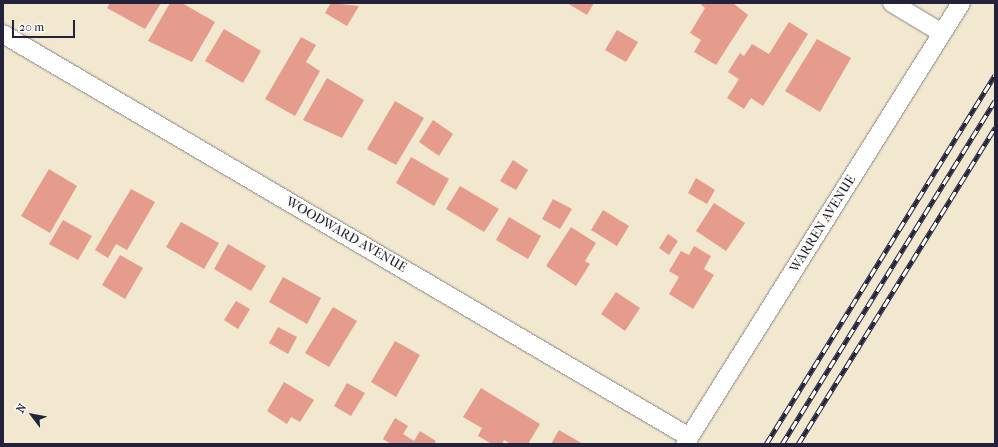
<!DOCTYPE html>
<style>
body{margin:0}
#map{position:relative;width:998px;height:447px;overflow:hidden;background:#f1e8cf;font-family:"IM FELL French Canon",serif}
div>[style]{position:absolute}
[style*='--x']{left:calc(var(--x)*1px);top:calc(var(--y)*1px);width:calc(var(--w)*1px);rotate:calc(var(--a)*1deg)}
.building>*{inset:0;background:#e59c8d}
.roads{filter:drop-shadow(0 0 1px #8a8585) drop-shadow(0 0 1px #8a8585)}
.minor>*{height:18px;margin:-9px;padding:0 9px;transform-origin:9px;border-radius:9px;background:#fff}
.rail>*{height:4.5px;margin-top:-2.25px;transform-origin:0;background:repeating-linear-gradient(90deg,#fdfcf7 0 9px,#22223b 0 18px);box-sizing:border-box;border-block:1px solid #22223b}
span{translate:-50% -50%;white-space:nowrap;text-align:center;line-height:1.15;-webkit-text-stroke:4px #fdfcf7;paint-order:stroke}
.street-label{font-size:13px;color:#22223b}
.frame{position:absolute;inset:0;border:4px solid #22223b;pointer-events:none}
.north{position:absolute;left:12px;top:395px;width:40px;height:40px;-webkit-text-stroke:3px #fdfcf7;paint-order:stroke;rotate:302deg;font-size:11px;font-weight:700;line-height:16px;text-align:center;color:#22223b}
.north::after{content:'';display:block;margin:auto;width:14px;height:18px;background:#22223b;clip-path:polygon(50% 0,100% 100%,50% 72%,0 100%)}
.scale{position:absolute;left:12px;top:20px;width:63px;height:18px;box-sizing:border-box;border:2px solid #22223b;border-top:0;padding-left:5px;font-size:12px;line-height:14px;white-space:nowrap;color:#22223b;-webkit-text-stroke:3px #fdfcf7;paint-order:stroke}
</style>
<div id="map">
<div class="building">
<div style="clip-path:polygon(110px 3px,161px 3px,145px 29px,107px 8px)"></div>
<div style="clip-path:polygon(170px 3px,182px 3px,215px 22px,192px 62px,148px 41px)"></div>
<div style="clip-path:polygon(331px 3px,359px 6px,347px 26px,325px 13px)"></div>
<div style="clip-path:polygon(567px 3px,594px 3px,587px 15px)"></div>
<div style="clip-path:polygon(699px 3px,733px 3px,748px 15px,716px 65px,694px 52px,701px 40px,690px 33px,705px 8px)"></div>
<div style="clip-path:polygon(789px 22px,808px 34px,763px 106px,751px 98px,744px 109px,727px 98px,739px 79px,728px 72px,740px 53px,744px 56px,752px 44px,769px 54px)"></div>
<div style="clip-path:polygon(224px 29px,261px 51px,243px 83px,205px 61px)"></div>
<div style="clip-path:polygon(617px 30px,638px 42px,626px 62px,605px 50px)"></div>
<div style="clip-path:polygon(301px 37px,316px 45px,306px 62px,320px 71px,295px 116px,265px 99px)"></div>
<div style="clip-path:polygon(817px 39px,851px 58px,820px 112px,785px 91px)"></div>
<div style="clip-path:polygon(327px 78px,364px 100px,342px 138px,303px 120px)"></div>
<div style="clip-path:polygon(395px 101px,424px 118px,396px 165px,367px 149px)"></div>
<div style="clip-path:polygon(433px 120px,453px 134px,439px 156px,419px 142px)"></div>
<div style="clip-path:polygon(411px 157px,449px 179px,434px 206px,396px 183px)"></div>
<div style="clip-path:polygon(513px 160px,528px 170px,516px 190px,500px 181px)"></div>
<div style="clip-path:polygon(49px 169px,77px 186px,50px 233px,21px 216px)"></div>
<div style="clip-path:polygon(696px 178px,715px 190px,707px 204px,688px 193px)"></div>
<div style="clip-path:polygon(460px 186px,499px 209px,484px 232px,446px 209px)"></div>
<div style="clip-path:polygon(131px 189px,155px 202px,127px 250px,116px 244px,108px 258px,95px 250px)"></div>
<div style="clip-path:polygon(553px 199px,572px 209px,560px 229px,542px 219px)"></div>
<div style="clip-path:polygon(714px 203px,745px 223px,726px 251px,696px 231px)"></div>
<div style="clip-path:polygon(603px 210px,629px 226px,617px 246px,591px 230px)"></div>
<div style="clip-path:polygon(509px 217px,541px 236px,528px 259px,496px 240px)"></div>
<div style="clip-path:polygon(63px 220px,92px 236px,78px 260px,49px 244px)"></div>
<div style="clip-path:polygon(181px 222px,219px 243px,204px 269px,166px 247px)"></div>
<div style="clip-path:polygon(571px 227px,596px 243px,585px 261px,590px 264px,576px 286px,546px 266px)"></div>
<div style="clip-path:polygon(668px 234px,678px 241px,669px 255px,659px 248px)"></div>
<div style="clip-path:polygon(228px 244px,266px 266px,251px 291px,214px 269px)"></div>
<div style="clip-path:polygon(694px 246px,711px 256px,704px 269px,714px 275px,693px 309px,669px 294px,679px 277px,669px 271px,681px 251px,689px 255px)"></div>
<div style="clip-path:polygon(120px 255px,143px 268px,125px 299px,102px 285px)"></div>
<div style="clip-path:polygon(283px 277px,321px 298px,307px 324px,269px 302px)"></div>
<div style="clip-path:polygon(616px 292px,640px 308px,625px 331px,601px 314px)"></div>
<div style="clip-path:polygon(236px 301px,250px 309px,238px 329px,224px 320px)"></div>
<div style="clip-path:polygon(333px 307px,357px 321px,329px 367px,305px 353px)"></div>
<div style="clip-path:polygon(278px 327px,297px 337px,288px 354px,269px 343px)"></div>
<div style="clip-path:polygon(395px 341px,420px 355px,396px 397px,371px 382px)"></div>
<div style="clip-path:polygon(284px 382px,314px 400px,300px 422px,291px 417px,287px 424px,267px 411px)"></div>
<div style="clip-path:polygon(347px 383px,365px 393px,351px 416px,334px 406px)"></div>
<div style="clip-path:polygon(481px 388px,540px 424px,528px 444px,511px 444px,504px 440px,502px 444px,492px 444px,478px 436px,482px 428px,463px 417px)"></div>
<div style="clip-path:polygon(395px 418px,408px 426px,403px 434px,414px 441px,420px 431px,436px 441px,434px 444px,391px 444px,383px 439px)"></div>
<div style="clip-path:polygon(559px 430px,583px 444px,551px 444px)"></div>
</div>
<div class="roads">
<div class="minor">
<div style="--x:892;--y:3;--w:58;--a:31"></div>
<div style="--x:3;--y:34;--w:796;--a:30.43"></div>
<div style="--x:685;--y:444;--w:520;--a:-57.96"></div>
</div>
</div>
<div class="rail">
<div style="--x:766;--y:444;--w:434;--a:-58.2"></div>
<div style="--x:782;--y:444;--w:404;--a:-58.2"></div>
<div style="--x:798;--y:444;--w:373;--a:-58.1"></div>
</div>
<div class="street-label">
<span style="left:823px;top:224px;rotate:-58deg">WARREN AVENUE</span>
<span style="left:346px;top:235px;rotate:30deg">WOODWARD AVENUE</span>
</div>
<div class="frame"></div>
<div class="north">N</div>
<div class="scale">20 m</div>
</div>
